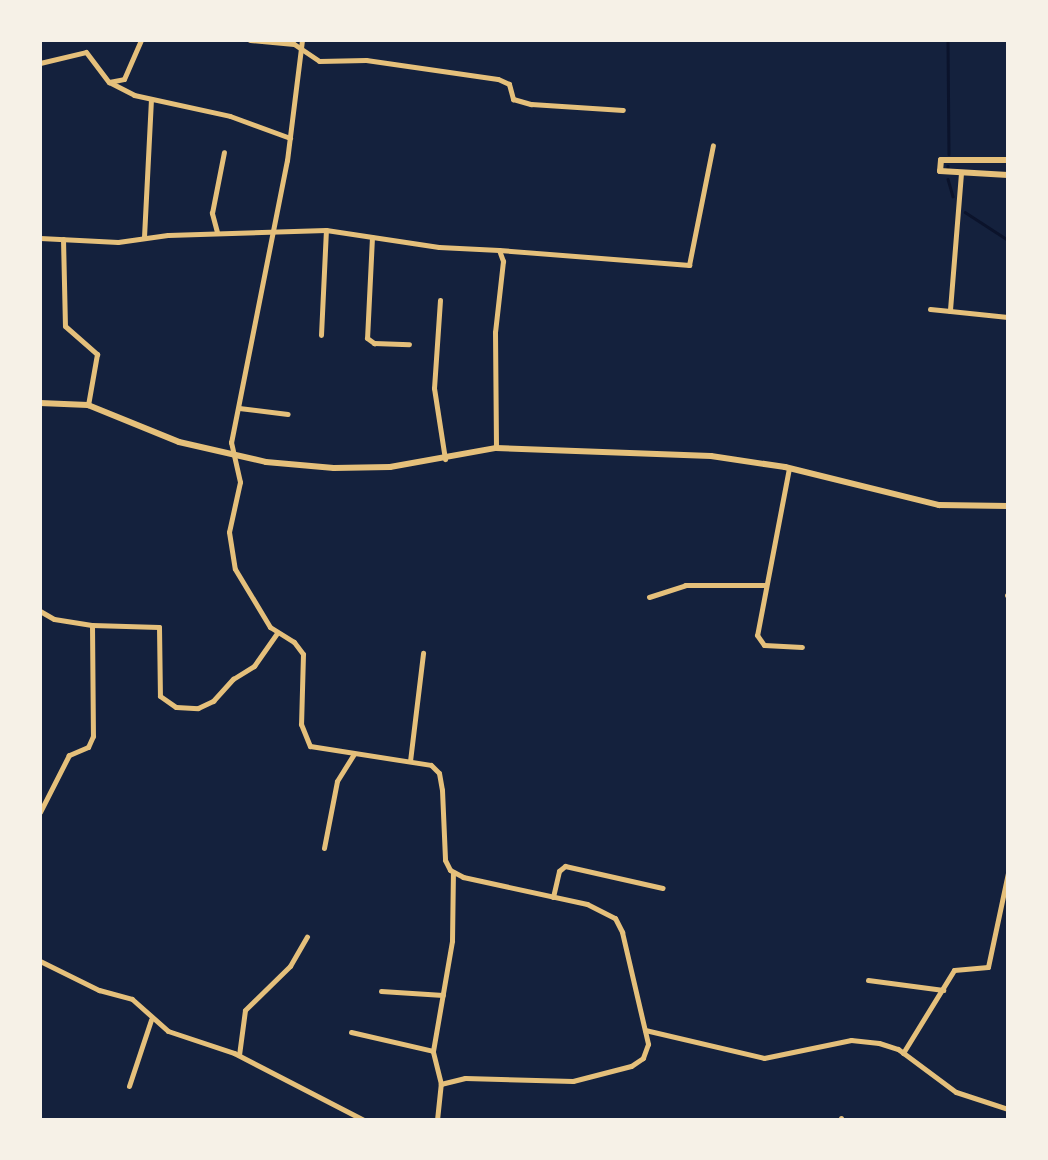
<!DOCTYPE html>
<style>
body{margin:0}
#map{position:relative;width:1048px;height:1160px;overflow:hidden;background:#14213d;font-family:Montserrat,sans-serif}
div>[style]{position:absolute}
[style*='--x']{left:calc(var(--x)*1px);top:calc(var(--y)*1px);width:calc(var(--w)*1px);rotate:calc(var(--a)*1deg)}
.stream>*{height:2.5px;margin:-1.25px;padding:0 1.25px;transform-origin:1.25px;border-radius:1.25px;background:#0b132b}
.minor>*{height:5px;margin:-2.5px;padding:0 2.5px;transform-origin:2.5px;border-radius:2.5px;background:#e5c07b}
.tertiary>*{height:6px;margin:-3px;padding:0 3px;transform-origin:3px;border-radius:3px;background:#e5c07b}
span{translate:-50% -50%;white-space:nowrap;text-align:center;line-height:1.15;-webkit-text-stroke:10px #f6f1e7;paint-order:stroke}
.frame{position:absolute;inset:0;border:42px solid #f6f1e7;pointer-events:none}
</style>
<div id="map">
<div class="stream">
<div style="--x:948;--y:40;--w:114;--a:89.5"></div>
<div style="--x:948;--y:166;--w:1;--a:90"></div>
<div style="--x:948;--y:179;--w:18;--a:74"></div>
<div style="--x:965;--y:212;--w:51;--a:33.1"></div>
</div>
<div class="minor">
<div style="--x:250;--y:40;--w:44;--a:5.2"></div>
<div style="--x:294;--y:44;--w:30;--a:34"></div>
<div style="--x:319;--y:61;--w:47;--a:-1.2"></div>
<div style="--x:366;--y:60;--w:133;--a:8.2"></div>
<div style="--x:498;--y:79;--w:12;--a:24"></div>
<div style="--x:509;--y:84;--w:16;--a:75"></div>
<div style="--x:513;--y:99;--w:19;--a:16"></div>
<div style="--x:531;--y:104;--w:92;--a:3.7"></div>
<div style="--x:302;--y:40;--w:121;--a:97.1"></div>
<div style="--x:287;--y:160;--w:288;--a:101.2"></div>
<div style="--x:231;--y:442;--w:41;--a:77.3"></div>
<div style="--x:240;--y:482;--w:51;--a:102.4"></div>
<div style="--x:229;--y:532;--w:37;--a:81"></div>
<div style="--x:235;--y:569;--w:68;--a:58.9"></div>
<div style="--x:270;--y:627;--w:28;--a:32"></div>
<div style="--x:294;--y:642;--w:15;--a:53"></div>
<div style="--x:303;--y:654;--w:70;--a:91.6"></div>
<div style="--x:301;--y:724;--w:24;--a:68"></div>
<div style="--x:310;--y:746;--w:122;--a:8.9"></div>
<div style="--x:431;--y:765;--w:11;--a:45"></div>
<div style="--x:439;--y:773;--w:17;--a:80"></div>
<div style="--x:442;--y:790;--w:70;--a:87.5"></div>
<div style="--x:445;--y:860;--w:11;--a:63"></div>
<div style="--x:450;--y:870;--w:15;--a:28"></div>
<div style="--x:463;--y:877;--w:127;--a:12.3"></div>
<div style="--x:587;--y:904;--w:31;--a:27"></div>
<div style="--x:615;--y:918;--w:16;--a:63"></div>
<div style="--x:622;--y:932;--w:115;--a:76.9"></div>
<div style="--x:648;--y:1044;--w:15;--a:110"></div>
<div style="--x:643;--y:1058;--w:14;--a:146"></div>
<div style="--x:631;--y:1066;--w:60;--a:165.5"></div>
<div style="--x:573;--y:1081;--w:108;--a:-178.4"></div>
<div style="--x:465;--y:1078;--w:25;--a:166"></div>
<div style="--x:40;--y:63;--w:47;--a:-13.4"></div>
<div style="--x:86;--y:52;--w:38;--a:53"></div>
<div style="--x:109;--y:82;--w:15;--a:-11"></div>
<div style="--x:124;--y:79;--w:43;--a:-66.4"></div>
<div style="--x:109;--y:82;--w:28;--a:27"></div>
<div style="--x:134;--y:95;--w:98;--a:12.3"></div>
<div style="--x:230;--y:116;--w:64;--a:20.1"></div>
<div style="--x:961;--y:173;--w:138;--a:94.6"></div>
<div style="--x:950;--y:311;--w:58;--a:5.9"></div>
<div style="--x:217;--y:232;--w:20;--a:-105"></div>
<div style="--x:212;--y:213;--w:62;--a:-78.9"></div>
<div style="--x:144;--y:237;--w:137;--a:-87.1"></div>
<div style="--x:372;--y:237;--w:101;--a:92.8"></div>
<div style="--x:367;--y:338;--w:9;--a:36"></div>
<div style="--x:374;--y:343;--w:35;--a:2"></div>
<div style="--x:40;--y:238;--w:78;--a:2.9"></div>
<div style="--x:118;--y:242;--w:50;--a:-8"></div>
<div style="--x:168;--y:235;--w:158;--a:-1.8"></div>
<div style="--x:326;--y:230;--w:114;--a:8.6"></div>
<div style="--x:439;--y:247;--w:60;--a:2.9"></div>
<div style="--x:499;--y:250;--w:12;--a:70"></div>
<div style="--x:503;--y:261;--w:71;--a:96.4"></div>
<div style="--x:495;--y:332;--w:116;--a:89.5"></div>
<div style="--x:63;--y:239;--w:87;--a:88.7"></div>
<div style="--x:65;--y:326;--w:43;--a:41.2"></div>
<div style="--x:97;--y:354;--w:52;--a:100"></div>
<div style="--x:499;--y:250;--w:191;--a:4.5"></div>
<div style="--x:689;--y:265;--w:122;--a:-78.7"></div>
<div style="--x:440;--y:300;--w:88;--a:93.9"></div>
<div style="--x:434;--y:388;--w:72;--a:81.2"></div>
<div style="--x:930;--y:309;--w:20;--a:6"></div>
<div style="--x:321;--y:335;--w:105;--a:-87.3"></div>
<div style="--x:239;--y:408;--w:49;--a:7"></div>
<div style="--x:789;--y:468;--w:170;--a:100.8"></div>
<div style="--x:757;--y:635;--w:12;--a:55"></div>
<div style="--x:764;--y:645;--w:38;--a:3"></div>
<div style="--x:1007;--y:595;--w:1;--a:0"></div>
<div style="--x:649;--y:597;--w:38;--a:-18"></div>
<div style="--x:685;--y:585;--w:80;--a:0"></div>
<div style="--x:40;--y:611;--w:16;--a:30"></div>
<div style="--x:54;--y:619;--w:38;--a:9"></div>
<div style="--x:92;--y:625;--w:111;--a:89.5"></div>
<div style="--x:93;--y:736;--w:12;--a:114"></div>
<div style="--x:88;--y:747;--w:21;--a:157"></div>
<div style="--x:69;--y:755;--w:64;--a:117"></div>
<div style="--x:92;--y:625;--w:67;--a:1.7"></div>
<div style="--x:159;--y:627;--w:69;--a:89.2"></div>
<div style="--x:160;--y:696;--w:19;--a:35"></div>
<div style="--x:176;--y:707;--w:22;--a:3"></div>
<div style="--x:198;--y:708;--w:17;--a:-25"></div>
<div style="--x:213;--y:701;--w:30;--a:-48"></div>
<div style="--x:233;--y:679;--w:25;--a:-32"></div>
<div style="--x:254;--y:666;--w:39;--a:-55"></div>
<div style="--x:410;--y:761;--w:109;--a:-83.1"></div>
<div style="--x:324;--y:848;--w:68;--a:-79"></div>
<div style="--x:337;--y:781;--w:32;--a:-58"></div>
<div style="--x:553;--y:897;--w:27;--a:-77"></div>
<div style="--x:559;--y:871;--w:8;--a:-40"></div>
<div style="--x:565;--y:866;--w:100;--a:12.7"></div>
<div style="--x:40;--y:961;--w:66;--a:26.2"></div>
<div style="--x:99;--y:990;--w:34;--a:15"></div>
<div style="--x:132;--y:999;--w:48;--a:41.6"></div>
<div style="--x:168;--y:1031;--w:70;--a:18.4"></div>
<div style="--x:234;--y:1053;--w:146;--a:27.3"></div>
<div style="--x:868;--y:980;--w:76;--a:7.6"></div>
<div style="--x:381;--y:991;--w:62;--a:3.7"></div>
<div style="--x:645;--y:1030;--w:122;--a:13.2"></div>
<div style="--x:764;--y:1058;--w:89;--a:-11.7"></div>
<div style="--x:851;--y:1040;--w:28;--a:6"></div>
<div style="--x:879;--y:1043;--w:20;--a:18"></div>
<div style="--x:898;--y:1049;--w:72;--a:36.6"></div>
<div style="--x:956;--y:1092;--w:55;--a:18.1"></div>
<div style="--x:351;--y:1032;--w:84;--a:13"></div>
<div style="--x:903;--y:1053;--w:97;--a:-58.4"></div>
<div style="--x:954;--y:970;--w:34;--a:-5"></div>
<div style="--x:988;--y:967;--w:96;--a:-78"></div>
<div style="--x:239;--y:1055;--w:45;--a:-82.4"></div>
<div style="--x:245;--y:1010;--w:63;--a:-44.4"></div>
<div style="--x:290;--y:966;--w:34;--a:-60"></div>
<div style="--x:129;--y:1086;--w:70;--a:-71.6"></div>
<div style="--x:841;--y:1118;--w:2;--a:90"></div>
<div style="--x:437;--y:1120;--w:36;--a:-84"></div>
<div style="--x:441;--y:1084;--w:34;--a:-104"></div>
<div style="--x:433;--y:1051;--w:112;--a:-80.2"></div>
<div style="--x:452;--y:941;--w:69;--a:-89.2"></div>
</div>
<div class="tertiary">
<div style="--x:1008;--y:160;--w:67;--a:180"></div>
<div style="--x:941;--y:160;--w:11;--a:95"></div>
<div style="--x:940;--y:171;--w:68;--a:3.4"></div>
<div style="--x:40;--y:403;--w:48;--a:2.4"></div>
<div style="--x:88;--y:405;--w:98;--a:22.1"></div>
<div style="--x:179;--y:442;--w:89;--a:12.9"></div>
<div style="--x:266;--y:462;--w:68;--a:5"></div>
<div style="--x:334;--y:468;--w:56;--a:-1"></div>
<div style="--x:390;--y:467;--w:108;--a:-10.2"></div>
<div style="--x:496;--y:448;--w:215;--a:2.1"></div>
<div style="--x:711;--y:456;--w:75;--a:8.5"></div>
<div style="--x:785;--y:467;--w:159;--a:13.9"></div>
<div style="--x:939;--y:505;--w:69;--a:0.8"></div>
</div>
<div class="frame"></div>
</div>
